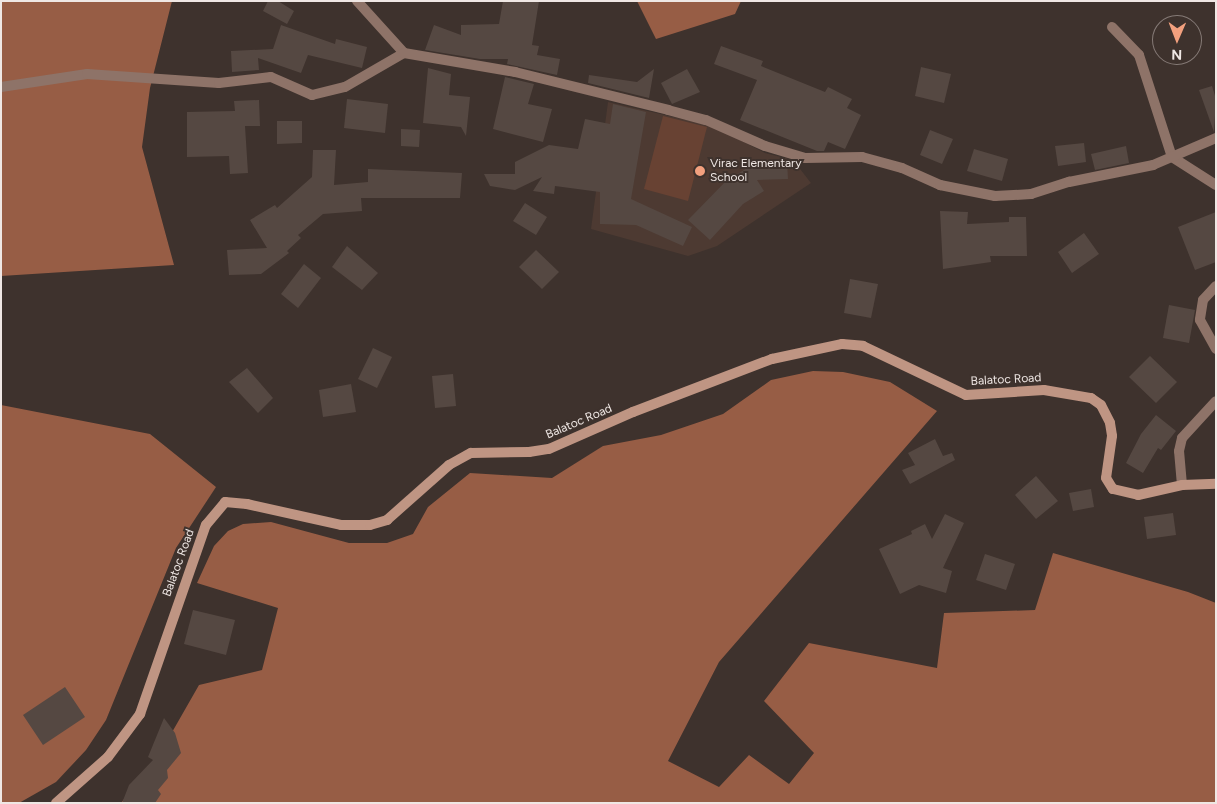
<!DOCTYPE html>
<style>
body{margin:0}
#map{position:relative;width:1217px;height:804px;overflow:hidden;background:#3e322d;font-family:Figtree,sans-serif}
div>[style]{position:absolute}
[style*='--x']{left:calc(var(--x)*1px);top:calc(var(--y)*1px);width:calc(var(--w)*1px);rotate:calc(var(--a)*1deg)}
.built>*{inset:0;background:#4d3a32}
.green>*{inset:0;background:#684233}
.forest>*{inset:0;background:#975d45}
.building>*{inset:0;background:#554842}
.minor>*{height:10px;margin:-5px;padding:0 5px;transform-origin:5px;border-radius:5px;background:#8e7368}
.secondary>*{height:10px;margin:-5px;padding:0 5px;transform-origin:5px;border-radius:5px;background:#bf9583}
.dots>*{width:14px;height:14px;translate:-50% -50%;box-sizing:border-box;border:2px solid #3e322d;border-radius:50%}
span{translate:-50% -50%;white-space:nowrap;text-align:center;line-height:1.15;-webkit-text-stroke:4px #3e322d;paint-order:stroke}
.poi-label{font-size:12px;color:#efe7e4}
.left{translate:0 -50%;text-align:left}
.street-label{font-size:12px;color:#efe7e4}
.frame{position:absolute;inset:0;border:2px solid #efe7e4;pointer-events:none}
.north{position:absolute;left:1152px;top:15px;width:50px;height:50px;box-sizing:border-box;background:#3e322d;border:1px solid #857a76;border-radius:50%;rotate:181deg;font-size:14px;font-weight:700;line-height:20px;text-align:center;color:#efe7e4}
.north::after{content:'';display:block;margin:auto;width:18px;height:22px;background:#f2a07e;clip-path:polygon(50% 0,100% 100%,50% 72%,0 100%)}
</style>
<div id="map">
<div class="built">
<div style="clip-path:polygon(608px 102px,713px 126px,765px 153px,793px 160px,811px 183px,717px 246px,688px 256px,591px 229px)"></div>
</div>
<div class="green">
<div style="clip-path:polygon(663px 116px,707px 127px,688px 201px,644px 189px)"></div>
</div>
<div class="forest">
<div style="clip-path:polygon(1px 1px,172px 1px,150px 88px,142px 147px,174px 265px,1px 276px)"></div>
<div style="clip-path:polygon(637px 1px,741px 1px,735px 14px,656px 39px)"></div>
<div style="clip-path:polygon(813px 371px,843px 372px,890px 382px,937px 411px,719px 662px,668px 761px,719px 787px,749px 755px,789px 784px,814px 753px,764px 701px,809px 643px,937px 668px,944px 613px,1035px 610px,1053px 553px,1188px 592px,1216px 603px,1216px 803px,121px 803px,159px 755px,199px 685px,262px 670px,278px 608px,197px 583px,214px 546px,228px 531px,243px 524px,271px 522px,349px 543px,387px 543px,413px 534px,428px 507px,470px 473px,552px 478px,603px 446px,661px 435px,723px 414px,771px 380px)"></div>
<div style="clip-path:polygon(1px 405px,150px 434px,216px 487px,176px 548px,106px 720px,86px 750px,56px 782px,19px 803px,1px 803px)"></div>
</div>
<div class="building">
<div style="clip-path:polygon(268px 1px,278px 1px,294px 11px,287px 24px,263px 11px)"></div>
<div style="clip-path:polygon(503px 1px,539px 1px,532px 45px,539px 46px,537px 55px,560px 59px,557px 75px,507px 64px,508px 59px,480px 59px,425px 50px,434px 25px,461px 35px,461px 25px,499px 24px)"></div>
<div style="clip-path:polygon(281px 25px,335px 44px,336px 39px,367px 47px,362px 68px,308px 55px,301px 73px,258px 58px,259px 70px,232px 72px,231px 51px,273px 49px)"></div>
<div style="clip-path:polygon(721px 46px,763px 61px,761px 66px,825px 92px,828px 87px,852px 99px,847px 108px,861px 115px,845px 149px,828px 142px,824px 151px,817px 151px,740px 120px,757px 80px,714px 64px)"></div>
<div style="clip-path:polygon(921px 67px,951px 74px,944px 103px,915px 96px)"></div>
<div style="clip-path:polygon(428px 68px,451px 74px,449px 95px,470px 97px,466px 136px,461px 127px,423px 123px)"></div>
<div style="clip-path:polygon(654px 69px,649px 98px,588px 83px,589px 75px,637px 82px)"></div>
<div style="clip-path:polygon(687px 69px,700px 92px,672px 104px,661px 83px)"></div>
<div style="clip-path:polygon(505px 77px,534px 84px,528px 104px,552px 109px,543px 142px,493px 129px)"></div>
<div style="clip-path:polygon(1212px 86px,1216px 99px,1214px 132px,1199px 90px)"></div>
<div style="clip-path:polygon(347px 99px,388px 104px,385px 133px,344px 128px)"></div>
<div style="clip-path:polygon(259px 100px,260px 126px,245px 126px,248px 173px,230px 174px,229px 156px,187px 157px,187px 112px,235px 111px,234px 101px)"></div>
<div style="clip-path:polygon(613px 104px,646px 112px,631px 199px,692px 227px,683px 246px,636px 225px,600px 224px,600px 192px,555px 186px,554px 194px,533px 191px,542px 177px,515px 190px,490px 186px,484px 174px,515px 174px,515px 162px,549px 145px,578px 149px,585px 119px,610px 124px)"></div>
<div style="clip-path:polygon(277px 121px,302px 121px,302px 143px,277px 144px)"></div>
<div style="clip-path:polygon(401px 129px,420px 130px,419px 147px,401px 146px)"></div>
<div style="clip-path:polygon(930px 130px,953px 139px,942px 164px,920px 155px)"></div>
<div style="clip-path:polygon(1084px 143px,1086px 162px,1058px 166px,1055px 146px)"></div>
<div style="clip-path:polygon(1126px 146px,1129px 163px,1095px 170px,1091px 154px)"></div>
<div style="clip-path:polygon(974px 149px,1008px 159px,1002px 181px,967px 171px)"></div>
<div style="clip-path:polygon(313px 150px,336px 150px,334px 185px,368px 182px,368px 169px,462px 173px,460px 198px,361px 198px,362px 211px,323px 214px,298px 235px,301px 238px,287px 251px,289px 253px,261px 274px,229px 275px,227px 250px,267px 248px,250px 220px,275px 205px,277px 208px,312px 177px)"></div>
<div style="clip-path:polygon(787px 161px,788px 179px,757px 180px,764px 191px,743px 204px,710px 240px,688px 220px,726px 181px,757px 162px)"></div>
<div style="clip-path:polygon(525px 203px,547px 217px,536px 235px,513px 221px)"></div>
<div style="clip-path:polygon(940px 211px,968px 212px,967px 224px,1009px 222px,1009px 217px,1026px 217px,1027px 256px,990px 256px,991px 262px,943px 269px)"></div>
<div style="clip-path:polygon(1216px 212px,1216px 262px,1195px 270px,1178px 227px)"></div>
<div style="clip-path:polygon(1084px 233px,1099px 254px,1072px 273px,1058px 252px)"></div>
<div style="clip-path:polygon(347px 246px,378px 273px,362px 290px,332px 267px)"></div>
<div style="clip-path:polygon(536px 250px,559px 272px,542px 289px,519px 267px)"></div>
<div style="clip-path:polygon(304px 264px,321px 278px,298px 308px,281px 294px)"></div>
<div style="clip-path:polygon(850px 279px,878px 284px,871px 318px,844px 313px)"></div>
<div style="clip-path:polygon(1169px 305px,1195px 310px,1189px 343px,1163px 338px)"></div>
<div style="clip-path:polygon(373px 348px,392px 357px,377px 388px,358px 379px)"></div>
<div style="clip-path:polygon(1150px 356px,1177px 382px,1156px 403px,1129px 377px)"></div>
<div style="clip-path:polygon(247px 368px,273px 398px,258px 413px,229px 382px)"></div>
<div style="clip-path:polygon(453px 374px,456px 406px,435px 408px,432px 376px)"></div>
<div style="clip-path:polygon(351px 384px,356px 412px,323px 417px,319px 390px)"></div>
<div style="clip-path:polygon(1156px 415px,1176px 431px,1161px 450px,1158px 448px,1143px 473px,1126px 463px,1141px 434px)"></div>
<div style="clip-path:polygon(935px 439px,943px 456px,952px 453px,955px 460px,910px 484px,902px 470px,915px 465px,908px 453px)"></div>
<div style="clip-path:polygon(1036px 476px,1058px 501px,1036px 519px,1015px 495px)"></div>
<div style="clip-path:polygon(1091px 489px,1094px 507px,1073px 511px,1069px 493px)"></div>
<div style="clip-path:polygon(1173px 513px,1176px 535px,1147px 539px,1144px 517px)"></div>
<div style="clip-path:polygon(945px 514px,964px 523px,943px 568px,952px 571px,946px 593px,919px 585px,900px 594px,879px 549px,912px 534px,911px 531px,925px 524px,932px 539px)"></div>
<div style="clip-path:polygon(985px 554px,1015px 564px,1006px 590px,976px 580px)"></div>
<div style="clip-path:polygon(193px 610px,235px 620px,226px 655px,184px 644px)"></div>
<div style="clip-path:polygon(65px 687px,85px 717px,43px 745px,23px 715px)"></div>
<div style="clip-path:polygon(164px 718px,175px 733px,181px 753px,167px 770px,168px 778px,158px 790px,161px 794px,155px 803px,122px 803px,129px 785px,153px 760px,148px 757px)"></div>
</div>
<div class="minor">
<div style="--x:357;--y:1;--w:70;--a:47.9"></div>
<div style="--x:1112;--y:27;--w:39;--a:46"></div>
<div style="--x:1139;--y:55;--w:107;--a:72.1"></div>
<div style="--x:1172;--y:157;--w:52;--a:32.5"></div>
<div style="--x:1;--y:87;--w:87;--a:-8.6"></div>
<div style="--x:87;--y:74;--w:132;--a:3.9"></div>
<div style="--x:219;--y:83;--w:52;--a:-6.6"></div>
<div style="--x:271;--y:77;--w:45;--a:23.7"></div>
<div style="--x:312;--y:95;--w:34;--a:-14"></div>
<div style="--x:345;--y:87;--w:68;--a:-30"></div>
<div style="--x:404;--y:53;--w:113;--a:9.7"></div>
<div style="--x:515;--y:72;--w:158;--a:13.9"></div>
<div style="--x:668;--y:110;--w:39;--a:15"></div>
<div style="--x:706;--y:120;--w:64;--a:23.8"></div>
<div style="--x:765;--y:146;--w:42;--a:16.7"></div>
<div style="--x:805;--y:158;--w:57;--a:-1"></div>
<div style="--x:862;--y:157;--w:41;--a:15.4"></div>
<div style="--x:902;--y:168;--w:42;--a:24.1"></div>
<div style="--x:940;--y:185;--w:56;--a:11.3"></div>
<div style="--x:995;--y:196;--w:36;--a:-3"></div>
<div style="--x:1031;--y:194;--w:40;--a:-18"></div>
<div style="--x:1069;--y:182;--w:86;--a:-11.4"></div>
<div style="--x:1153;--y:165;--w:69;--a:-23.2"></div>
<div style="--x:1216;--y:286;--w:19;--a:133"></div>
<div style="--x:1203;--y:300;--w:20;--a:99"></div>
<div style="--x:1200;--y:320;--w:33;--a:61"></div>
<div style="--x:1182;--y:485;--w:34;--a:-95"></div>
<div style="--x:1179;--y:451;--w:13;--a:-77"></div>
<div style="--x:1182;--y:438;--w:50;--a:-47.4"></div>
</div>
<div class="secondary">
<div style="--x:56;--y:803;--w:69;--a:-41.5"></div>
<div style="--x:108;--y:757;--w:54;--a:-53.3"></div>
<div style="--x:140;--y:714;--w:200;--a:-70.8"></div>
<div style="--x:206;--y:525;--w:30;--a:-50"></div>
<div style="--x:225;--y:502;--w:22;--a:5"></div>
<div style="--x:247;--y:504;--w:96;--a:12.6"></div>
<div style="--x:341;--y:525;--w:29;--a:0"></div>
<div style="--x:370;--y:525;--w:18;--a:-16"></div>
<div style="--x:387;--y:520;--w:83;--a:-41.6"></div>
<div style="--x:449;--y:465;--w:25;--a:-29"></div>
<div style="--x:471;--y:453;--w:58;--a:-1"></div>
<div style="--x:529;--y:452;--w:20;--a:-9"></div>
<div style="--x:549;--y:449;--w:92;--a:-23.8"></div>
<div style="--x:633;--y:412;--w:149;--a:-20.9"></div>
<div style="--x:772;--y:359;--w:72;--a:-12.1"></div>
<div style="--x:842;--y:344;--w:21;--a:5"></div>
<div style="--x:863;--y:346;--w:114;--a:25.4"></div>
<div style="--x:966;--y:395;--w:78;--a:-3.7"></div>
<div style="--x:1044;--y:390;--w:48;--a:9.7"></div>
<div style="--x:1091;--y:398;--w:12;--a:35"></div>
<div style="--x:1101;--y:405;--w:20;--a:63"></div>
<div style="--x:1110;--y:423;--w:13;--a:81"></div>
<div style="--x:1112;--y:436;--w:42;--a:98.1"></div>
<div style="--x:1106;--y:478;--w:13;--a:58"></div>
<div style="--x:1113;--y:489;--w:26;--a:13"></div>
<div style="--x:1138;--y:495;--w:45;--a:-12.8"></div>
<div style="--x:1182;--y:485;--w:34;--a:-2"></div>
</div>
<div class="dots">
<div style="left:700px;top:171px;background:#f2a07e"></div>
</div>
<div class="poi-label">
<span class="left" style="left:710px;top:171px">Virac Elementary<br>School</span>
</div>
<div class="street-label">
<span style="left:1006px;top:380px;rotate:-3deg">Balatoc Road</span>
<span style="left:579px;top:422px;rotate:-23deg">Balatoc Road</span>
<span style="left:179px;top:563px;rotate:-70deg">Balatoc Road</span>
</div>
<div class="frame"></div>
<div class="north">N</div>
</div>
